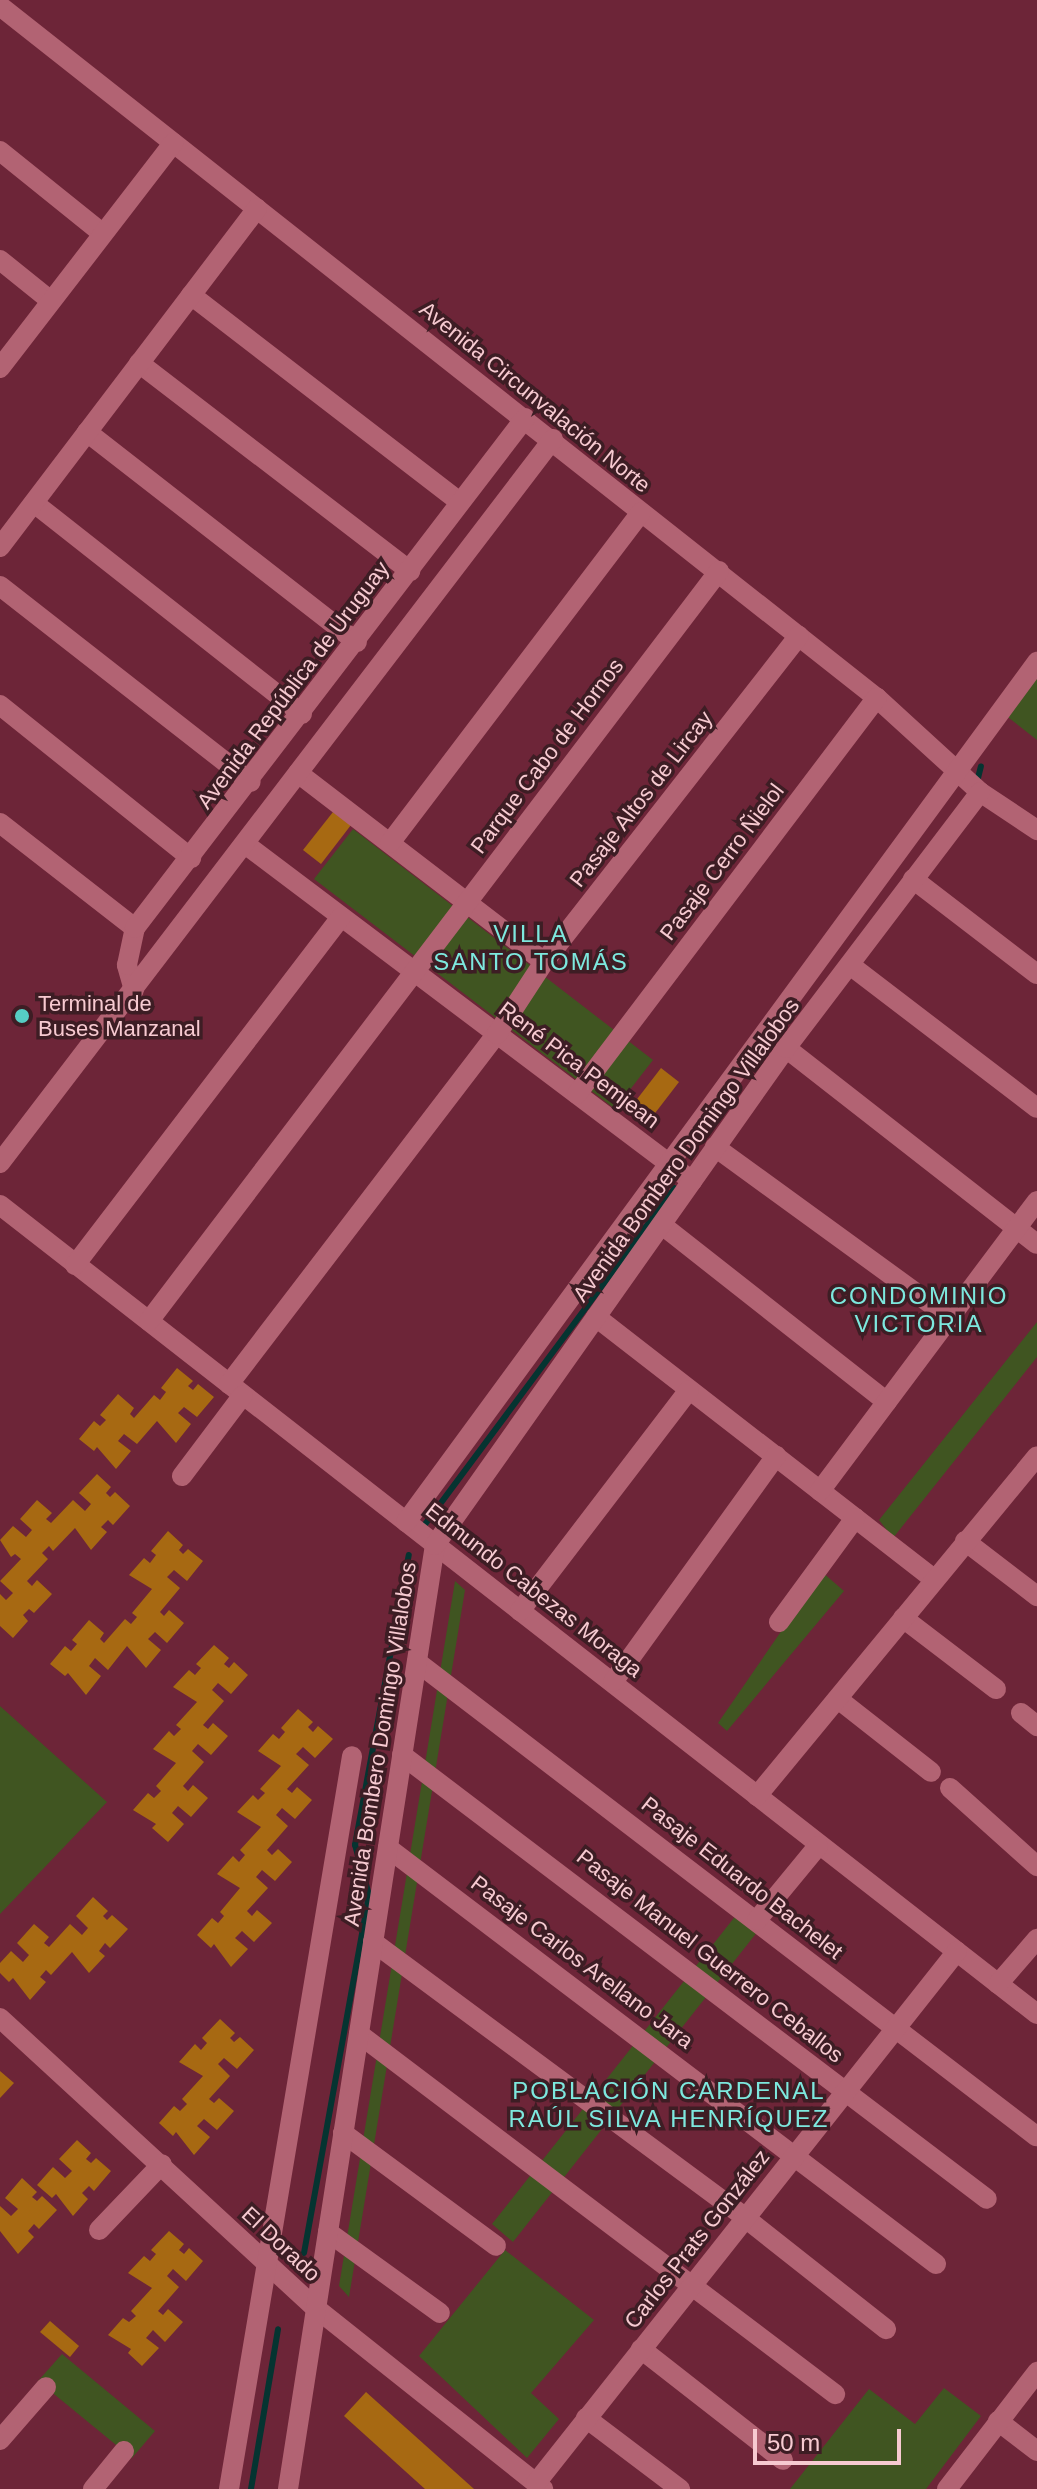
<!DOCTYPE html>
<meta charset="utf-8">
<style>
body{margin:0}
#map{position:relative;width:1037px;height:2489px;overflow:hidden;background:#6d2538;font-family:Helvetica,sans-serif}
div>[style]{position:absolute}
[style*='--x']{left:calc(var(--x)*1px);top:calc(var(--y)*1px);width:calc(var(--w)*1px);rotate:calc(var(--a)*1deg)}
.green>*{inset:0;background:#405521}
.stream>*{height:6px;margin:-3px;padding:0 3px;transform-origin:3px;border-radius:3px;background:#053431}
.building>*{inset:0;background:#a76912}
.minor>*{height:20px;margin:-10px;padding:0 10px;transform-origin:10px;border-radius:10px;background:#b26373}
.dots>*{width:22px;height:22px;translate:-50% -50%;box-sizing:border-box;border:4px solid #3d1d24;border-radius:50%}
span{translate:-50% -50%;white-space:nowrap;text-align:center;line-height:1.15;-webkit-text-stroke:7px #3d1d24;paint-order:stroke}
.street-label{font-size:22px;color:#f7cad1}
.poi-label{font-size:22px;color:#f7cad1}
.left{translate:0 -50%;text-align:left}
.neighbourhood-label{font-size:24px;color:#7de8de;letter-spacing:2px}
.scale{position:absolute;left:753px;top:2429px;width:148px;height:36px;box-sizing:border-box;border:4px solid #f7cad1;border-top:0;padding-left:10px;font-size:24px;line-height:28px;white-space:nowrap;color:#f7cad1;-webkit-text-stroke:6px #3d1d24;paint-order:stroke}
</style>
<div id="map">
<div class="green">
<div style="clip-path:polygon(1037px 663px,1037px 740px,1000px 711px)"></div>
<div style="clip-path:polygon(353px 829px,653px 1060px,615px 1109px,314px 879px)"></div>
<div style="clip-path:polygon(1037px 1322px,1037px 1357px,893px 1538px,879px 1520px)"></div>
<div style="clip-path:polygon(822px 1572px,844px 1591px,727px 1731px,718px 1723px)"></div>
<div style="clip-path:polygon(455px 1581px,465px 1590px,349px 2297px,339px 2286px)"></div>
<div style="clip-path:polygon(0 1706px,107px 1802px,0 1914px)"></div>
<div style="clip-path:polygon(737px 1914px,758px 1931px,513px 2242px,492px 2224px)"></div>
<div style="clip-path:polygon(505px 2250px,594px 2320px,531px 2393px,559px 2419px,527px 2458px,419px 2356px)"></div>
<div style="clip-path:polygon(62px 2354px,155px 2431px,132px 2458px,38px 2381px)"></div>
<div style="clip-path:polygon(944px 2388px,981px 2416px,926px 2489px,790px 2489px,869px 2389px,915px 2424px)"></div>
</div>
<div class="stream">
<div style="--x:977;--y:782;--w:16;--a:-76"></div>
<div style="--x:423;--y:1527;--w:422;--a:-53.4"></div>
<div style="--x:304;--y:2253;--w:364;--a:-79.7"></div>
<div style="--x:369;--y:1895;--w:52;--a:-105.6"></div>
<div style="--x:355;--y:1845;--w:295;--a:-79.5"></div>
<div style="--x:251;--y:2489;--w:162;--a:-80.4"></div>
</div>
<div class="building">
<div style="clip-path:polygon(333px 812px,351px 825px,321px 864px,303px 850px)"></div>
<div style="clip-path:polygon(661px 1068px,679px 1082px,649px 1121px,631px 1107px)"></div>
<div style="clip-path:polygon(177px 1368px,193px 1381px,188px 1386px,193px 1390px,198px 1384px,214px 1397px,197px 1417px,184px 1407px,178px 1413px,191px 1424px,176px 1443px,157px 1421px,137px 1444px,124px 1434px,118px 1441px,131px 1451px,116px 1469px,97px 1447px,94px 1451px,79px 1439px,94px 1421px,100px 1426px,106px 1420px,100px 1415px,118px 1394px,134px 1408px,130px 1414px,134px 1418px,154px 1395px,160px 1400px,166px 1392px,161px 1388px)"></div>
<div style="clip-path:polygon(97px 1474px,111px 1487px,106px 1493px,110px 1497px,115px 1492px,130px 1506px,113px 1525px,108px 1520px,101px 1527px,107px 1532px,91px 1550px,75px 1528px,53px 1551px,49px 1546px,42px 1553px,48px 1559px,27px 1581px,32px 1586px,37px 1580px,52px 1594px,34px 1613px,29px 1609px,23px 1615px,28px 1621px,13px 1638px,0 1626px,0 1594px,6px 1600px,13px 1593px,0 1581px,21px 1559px,15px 1554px,11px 1557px,0 1540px,13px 1526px,26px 1537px,32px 1530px,20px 1519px,37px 1500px,52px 1513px,46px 1519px,51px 1523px,73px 1500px,85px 1511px,91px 1504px,79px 1493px)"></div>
<div style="clip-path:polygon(168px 1531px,183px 1545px,179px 1550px,183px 1554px,188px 1549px,203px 1561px,187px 1581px,174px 1570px,167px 1577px,180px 1588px,160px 1612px,164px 1616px,169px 1610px,184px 1623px,167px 1643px,155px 1632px,148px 1639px,161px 1650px,146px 1668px,127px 1646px,108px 1670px,95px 1658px,89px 1666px,101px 1676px,86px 1695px,68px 1673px,65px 1676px,50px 1664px,65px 1646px,71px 1651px,77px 1644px,72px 1640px,89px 1620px,104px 1633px,100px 1639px,104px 1643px,125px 1619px,131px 1624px,137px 1617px,132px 1613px,152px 1589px,129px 1575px,144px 1558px,150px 1563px,156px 1555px,151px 1551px)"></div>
<div style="clip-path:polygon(214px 1645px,229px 1658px,224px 1664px,229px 1668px,234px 1662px,248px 1675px,231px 1694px,218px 1683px,212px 1690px,224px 1701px,203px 1725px,208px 1729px,213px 1723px,228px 1736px,211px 1755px,198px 1744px,192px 1751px,204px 1762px,183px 1786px,188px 1791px,193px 1785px,208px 1798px,191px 1817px,178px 1806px,172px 1813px,184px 1824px,168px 1842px,152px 1828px,156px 1824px,133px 1810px,148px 1793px,154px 1798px,161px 1791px,156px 1786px,176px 1763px,153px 1749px,169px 1731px,174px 1736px,181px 1729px,176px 1725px,197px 1702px,173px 1687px,189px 1670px,195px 1675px,201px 1668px,196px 1664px)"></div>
<div style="clip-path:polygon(298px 1709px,313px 1722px,308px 1727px,313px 1732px,318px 1726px,333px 1739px,315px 1758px,303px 1747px,296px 1754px,309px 1765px,287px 1789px,292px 1793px,297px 1787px,312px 1800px,295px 1819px,282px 1808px,276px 1815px,288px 1826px,267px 1850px,272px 1855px,278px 1849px,292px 1862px,275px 1881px,262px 1870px,256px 1877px,268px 1888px,247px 1911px,252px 1916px,257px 1910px,272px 1923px,254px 1942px,242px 1931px,235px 1938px,248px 1949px,231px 1967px,214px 1944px,211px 1948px,197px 1935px,212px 1918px,218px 1923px,224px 1916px,220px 1912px,240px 1888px,217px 1874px,233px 1856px,239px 1862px,245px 1855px,240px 1850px,261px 1827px,237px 1812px,253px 1795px,258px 1800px,265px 1793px,260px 1789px,281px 1766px,258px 1751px,273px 1734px,279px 1739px,285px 1732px,281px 1728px)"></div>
<div style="clip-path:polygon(93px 1897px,108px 1911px,103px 1916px,107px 1920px,112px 1915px,128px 1929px,110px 1948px,105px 1943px,99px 1951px,105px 1956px,89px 1973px,72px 1952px,51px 1975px,46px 1970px,40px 1977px,46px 1982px,30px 2000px,13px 1978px,9px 1982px,0 1973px,0 1963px,11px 1951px,23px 1962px,29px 1955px,17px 1943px,34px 1924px,49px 1937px,44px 1943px,49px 1947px,70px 1924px,82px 1935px,88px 1928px,76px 1916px)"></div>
<div style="clip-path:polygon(220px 2019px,235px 2033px,230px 2038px,234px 2042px,240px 2037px,254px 2050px,237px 2069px,224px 2058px,218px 2064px,230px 2076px,209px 2099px,214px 2103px,219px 2098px,234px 2111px,217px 2130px,204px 2119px,197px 2126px,210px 2137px,194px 2155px,176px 2132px,173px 2136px,159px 2123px,174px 2106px,180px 2111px,187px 2104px,182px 2099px,203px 2076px,179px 2062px,195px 2044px,201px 2050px,207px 2043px,202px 2038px)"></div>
<div style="clip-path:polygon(0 2071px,14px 2083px,0 2098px)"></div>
<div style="clip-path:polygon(77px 2140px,91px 2153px,86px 2159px,91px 2163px,96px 2158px,111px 2171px,94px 2191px,89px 2186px,82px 2193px,88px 2199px,73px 2216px,56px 2194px,52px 2198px,37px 2185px,53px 2167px,65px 2178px,72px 2171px,59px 2159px)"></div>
<div style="clip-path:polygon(22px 2178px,37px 2192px,32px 2197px,37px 2201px,42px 2196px,57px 2210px,39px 2229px,34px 2224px,28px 2231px,34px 2237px,18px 2254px,0 2231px,0 2206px,11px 2216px,18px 2209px,5px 2198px)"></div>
<div style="clip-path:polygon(169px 2231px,184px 2244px,179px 2250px,184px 2254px,189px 2248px,203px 2261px,186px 2281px,173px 2269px,167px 2276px,179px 2287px,158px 2311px,163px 2315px,168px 2309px,183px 2322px,165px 2342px,153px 2330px,146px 2338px,159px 2348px,142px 2366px,128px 2353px,131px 2349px,108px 2335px,123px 2318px,129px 2322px,136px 2316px,131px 2311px,152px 2288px,128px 2273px,144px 2256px,150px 2261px,156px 2254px,151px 2250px)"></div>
<div style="clip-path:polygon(50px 2321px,79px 2346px,70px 2357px,40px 2332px)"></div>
<div style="clip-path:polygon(366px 2392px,474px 2489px,425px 2489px,344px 2416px)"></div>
</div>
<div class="minor">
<div style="--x:0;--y:6;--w:1117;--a:38.28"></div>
<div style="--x:877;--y:698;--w:139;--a:42.4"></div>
<div style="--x:980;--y:792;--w:69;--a:33.7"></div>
<div style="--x:0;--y:151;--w:131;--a:38.8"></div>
<div style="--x:0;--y:260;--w:65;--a:38.8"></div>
<div style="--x:191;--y:295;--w:339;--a:37.6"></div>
<div style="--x:139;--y:363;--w:342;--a:37.5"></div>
<div style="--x:0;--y:368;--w:284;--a:-52.4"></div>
<div style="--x:87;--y:432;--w:342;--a:37.9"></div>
<div style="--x:34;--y:503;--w:341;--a:38.2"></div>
<div style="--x:0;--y:547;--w:425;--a:-52.8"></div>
<div style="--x:0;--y:586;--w:318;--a:38"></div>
<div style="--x:0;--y:705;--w:245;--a:38.7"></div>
<div style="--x:298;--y:773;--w:310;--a:37.5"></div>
<div style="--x:0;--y:823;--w:171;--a:37.9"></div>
<div style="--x:390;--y:843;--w:415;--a:-52.8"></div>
<div style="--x:245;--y:844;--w:560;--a:37.01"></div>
<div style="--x:913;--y:879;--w:156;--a:37.5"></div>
<div style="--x:850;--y:965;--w:235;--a:37.4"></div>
<div style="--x:134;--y:990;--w:26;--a:-106"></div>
<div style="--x:127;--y:965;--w:38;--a:-78"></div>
<div style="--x:135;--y:928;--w:642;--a:-52.59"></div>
<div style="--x:786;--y:1048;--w:318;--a:38"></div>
<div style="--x:577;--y:1094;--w:497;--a:-52.9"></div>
<div style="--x:715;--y:1147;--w:291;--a:36"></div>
<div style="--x:0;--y:1163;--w:911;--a:-52.63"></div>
<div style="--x:0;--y:1205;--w:1315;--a:37.96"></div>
<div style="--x:662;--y:1225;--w:286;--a:38.2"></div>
<div style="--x:75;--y:1265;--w:438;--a:-52.6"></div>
<div style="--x:596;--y:1317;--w:425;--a:37.8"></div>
<div style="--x:149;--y:1321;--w:942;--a:-52.77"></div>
<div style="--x:229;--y:1384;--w:441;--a:-52.6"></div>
<div style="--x:497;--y:1034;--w:86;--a:-56.9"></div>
<div style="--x:544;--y:962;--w:414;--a:-52"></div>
<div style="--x:182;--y:1476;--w:101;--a:-53"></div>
<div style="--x:820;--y:1491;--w:362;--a:-53.2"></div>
<div style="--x:406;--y:1522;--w:1067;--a:-53.73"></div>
<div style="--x:965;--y:1541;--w:91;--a:37.4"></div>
<div style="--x:520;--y:1611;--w:278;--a:-52.6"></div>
<div style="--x:903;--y:1618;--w:117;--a:37.4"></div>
<div style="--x:779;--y:1622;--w:129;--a:-53.8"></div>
<div style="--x:417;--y:1662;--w:780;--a:37.44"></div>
<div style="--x:613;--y:1682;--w:279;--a:-54.2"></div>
<div style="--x:838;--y:1699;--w:118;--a:38.1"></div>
<div style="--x:1021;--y:1713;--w:21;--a:39"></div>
<div style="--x:402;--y:1755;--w:734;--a:37.2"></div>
<div style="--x:950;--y:1788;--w:117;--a:41.9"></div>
<div style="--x:757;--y:1796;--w:440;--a:-50.5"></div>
<div style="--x:388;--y:1848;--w:688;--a:37.2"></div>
<div style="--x:757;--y:1920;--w:96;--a:-50.5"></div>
<div style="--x:373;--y:1942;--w:462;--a:36.5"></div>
<div style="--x:744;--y:2217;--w:181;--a:38.3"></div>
<div style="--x:998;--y:1984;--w:60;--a:-49.1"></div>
<div style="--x:0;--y:2018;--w:430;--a:42.6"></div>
<div style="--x:317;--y:2309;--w:289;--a:38.5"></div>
<div style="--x:359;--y:2034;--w:597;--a:37.1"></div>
<div style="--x:343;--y:2133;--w:190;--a:36.4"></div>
<div style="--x:99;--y:2230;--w:91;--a:-46.3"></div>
<div style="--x:328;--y:2232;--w:138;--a:35.9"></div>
<div style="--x:641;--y:2349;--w:180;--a:38"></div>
<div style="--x:586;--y:2418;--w:118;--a:37.1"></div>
<div style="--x:998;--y:2421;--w:49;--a:37.6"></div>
<div style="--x:0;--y:2440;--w:70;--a:-49"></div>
<div style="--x:536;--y:2483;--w:678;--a:-51.64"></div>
<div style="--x:93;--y:2489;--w:49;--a:-50.8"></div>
<div style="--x:229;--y:2489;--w:743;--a:-80.47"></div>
<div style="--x:288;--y:2489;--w:955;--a:-81.15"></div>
<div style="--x:435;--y:1545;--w:608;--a:-54.77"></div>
<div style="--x:786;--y:1048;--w:321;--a:-52.8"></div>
<div style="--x:947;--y:2489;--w:148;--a:-52.4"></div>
</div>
<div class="dots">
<div style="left:22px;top:1016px;background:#56cec4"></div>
</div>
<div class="street-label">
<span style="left:535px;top:397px;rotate:39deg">Avenida Circunvalación Norte</span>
<span style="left:293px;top:685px;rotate:-53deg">Avenida República de Uruguay</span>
<span style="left:547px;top:756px;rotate:-53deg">Parque Cabo de Hornos</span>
<span style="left:641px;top:799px;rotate:-52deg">Pasaje Altos de Lircay</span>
<span style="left:722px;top:862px;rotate:-53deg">Pasaje Cerro Ñielol</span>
<span style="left:579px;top:1065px;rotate:37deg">René Pica Pemjean</span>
<span style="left:686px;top:1150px;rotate:-54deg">Avenida Bombero Domingo Villalobos</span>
<span style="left:534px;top:1590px;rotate:38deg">Edmundo Cabezas Moraga</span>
<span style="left:380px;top:1744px;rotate:-81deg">Avenida Bombero Domingo Villalobos</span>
<span style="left:742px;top:1878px;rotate:38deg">Pasaje Eduardo Bachelet</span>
<span style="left:710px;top:1956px;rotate:38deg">Pasaje Manuel Guerrero Ceballos</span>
<span style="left:582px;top:1962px;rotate:37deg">Pasaje Carlos Arellano Jara</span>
<span style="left:697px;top:2239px;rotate:-52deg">Carlos Prats González</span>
<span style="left:281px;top:2244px;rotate:43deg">El Dorado</span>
</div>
<div class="poi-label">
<span class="left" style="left:38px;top:1016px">Terminal de<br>Buses Manzanal</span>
</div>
<div class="neighbourhood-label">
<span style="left:531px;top:948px">VILLA<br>SANTO TOMÁS</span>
<span style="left:919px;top:1310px">CONDOMINIO<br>VICTORIA</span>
<span style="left:669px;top:2105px">POBLACIÓN CARDENAL<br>RAÚL SILVA HENRÍQUEZ</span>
</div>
<div class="scale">50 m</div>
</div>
